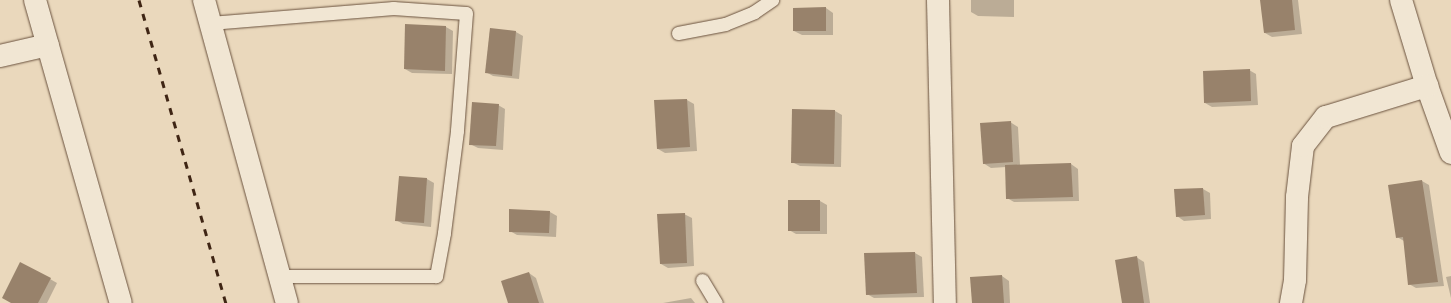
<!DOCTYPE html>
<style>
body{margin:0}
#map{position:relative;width:1451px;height:303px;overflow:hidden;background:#ead8bc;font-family:"Gentium Book Plus",serif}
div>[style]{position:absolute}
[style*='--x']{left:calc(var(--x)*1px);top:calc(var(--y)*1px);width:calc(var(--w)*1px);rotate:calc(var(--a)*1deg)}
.shadow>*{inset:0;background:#0003}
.building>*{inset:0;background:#98826b}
.roads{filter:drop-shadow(0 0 1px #6a523e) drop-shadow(0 0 1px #6a523e)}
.service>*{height:13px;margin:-6.5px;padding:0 6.5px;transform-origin:6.5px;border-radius:6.5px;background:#f1e6d3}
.minor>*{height:22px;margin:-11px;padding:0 11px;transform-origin:11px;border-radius:11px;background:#f1e6d3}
.tertiary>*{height:22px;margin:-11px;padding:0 11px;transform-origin:11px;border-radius:11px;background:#f1e6d3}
.rail>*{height:3px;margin-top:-1.5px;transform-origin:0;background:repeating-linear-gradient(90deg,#3f2514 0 7px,transparent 0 14px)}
span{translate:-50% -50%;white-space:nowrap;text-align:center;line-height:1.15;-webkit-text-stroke:3px #f1e6d3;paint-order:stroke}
</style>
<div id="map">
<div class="shadow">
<div style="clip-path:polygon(971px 0,1014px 0,1014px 17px,978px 16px,971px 12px)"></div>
<div style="clip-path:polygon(1262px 0,1298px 0,1302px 34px,1272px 37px,1265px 33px)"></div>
<div style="clip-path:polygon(826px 8px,833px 13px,833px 35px,802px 35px,794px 31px)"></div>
<div style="clip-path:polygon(406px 25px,446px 27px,453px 31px,452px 74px,412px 73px,405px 69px)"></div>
<div style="clip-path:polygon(490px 30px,516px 32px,523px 36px,519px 79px,493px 76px,486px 72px)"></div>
<div style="clip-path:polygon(1249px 70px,1256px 74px,1258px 105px,1212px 107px,1205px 103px)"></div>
<div style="clip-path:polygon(687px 100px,694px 104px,697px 151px,665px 153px,658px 149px)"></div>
<div style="clip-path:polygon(498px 105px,505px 109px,503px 150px,478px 148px,470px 144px)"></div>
<div style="clip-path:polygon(835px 111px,842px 115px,841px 167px,800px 166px,792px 162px)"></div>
<div style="clip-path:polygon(1010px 122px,1018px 127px,1020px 165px,1071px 164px,1078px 169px,1079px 201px,1014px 202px,1007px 198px,1006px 167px,991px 168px,983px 163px)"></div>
<div style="clip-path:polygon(400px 177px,427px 179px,434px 183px,431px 227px,403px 224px,396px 220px)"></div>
<div style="clip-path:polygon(1422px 181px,1429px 185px,1444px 286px,1416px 288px,1409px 284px,1404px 241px,1397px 237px)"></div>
<div style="clip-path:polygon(1203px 189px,1210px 193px,1211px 219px,1184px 221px,1177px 216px)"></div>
<div style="clip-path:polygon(820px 201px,827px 205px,827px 234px,796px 234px,789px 230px)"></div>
<div style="clip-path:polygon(550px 212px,557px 216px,556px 237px,517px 235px,510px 231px)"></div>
<div style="clip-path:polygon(684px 214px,692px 218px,694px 266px,668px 268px,661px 264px)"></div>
<div style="clip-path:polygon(915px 253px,922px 257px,924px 297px,874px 298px,867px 294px,865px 254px)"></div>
<div style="clip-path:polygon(1136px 257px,1144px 262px,1150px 303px,1123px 303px)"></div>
<div style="clip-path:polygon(529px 273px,536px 278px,544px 303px,509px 303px)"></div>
<div style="clip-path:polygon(1002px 276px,1009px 281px,1010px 303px,973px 303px)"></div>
<div style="clip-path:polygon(1451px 276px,1451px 298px,1446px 277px)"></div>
<div style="clip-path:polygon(50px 279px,57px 283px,47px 303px,13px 303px)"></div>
<div style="clip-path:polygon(691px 298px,695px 303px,663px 303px)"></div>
</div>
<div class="building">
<div style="clip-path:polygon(1260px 0,1292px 0,1295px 30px,1264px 33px)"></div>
<div style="clip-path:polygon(826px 7px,826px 31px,793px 31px,793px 8px)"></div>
<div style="clip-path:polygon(405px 24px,446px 26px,445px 71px,404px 69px)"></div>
<div style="clip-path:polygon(490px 28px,516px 31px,512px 76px,485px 73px)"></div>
<div style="clip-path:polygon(1250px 69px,1251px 101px,1204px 103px,1203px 71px)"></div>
<div style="clip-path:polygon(687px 99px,690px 147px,657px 149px,654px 100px)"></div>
<div style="clip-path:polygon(472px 102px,499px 104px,496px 146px,469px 145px)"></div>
<div style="clip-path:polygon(792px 109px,835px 110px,834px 164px,791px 163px)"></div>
<div style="clip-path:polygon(1011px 121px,1013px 162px,983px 164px,980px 123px)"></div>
<div style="clip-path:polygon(1071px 163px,1073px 197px,1006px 199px,1005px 165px)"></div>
<div style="clip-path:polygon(399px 176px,427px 178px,424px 223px,395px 221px)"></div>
<div style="clip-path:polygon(1422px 180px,1438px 282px,1408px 285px,1403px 237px,1396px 238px,1388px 185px)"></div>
<div style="clip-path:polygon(1203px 188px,1205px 215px,1176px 217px,1174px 189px)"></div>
<div style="clip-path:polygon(788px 200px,820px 200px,820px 231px,788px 231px)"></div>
<div style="clip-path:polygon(509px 209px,550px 211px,549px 233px,509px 232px)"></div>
<div style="clip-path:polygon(685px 213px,687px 263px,660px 264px,657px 214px)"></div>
<div style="clip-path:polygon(915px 252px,917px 293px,866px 295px,864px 253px)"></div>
<div style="clip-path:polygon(1137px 256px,1144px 303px,1122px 303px,1115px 260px)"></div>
<div style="clip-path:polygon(20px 262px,51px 278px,38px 303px,11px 303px,2px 298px)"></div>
<div style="clip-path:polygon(529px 272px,539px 303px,508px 303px,501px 281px)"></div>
<div style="clip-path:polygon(1002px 275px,1004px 303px,972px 303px,970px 277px)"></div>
</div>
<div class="roads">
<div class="service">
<div style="--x:210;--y:23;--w:184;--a:-4.7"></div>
<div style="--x:393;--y:8;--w:73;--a:3.9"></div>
<div style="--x:466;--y:13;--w:118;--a:94.4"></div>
<div style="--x:457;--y:131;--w:103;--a:97.3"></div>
<div style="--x:444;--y:233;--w:44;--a:100.5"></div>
<div style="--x:436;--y:276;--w:156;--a:180"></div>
<div style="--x:678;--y:33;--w:48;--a:-10.8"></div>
<div style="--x:725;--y:24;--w:31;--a:-22"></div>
<div style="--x:754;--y:12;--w:22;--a:-34"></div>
<div style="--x:702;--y:280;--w:27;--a:59"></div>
</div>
<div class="minor">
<div style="--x:204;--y:0;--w:314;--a:74.7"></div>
<div style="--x:938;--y:0;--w:303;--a:88.7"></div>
<div style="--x:1401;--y:0;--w:90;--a:73.2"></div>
<div style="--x:1427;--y:86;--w:71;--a:70.3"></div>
<div style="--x:0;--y:56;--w:49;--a:-12.9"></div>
<div style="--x:1291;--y:303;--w:23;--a:-80"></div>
<div style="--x:1295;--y:280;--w:83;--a:-88.6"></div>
<div style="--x:1297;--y:197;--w:51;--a:-83.3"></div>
<div style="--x:1303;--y:146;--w:37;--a:-52"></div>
<div style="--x:1326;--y:117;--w:106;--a:-17.1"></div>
</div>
<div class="tertiary">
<div style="--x:35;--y:0;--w:315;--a:74.2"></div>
</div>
</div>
<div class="rail">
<div style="--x:139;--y:0;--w:315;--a:74"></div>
</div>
</div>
